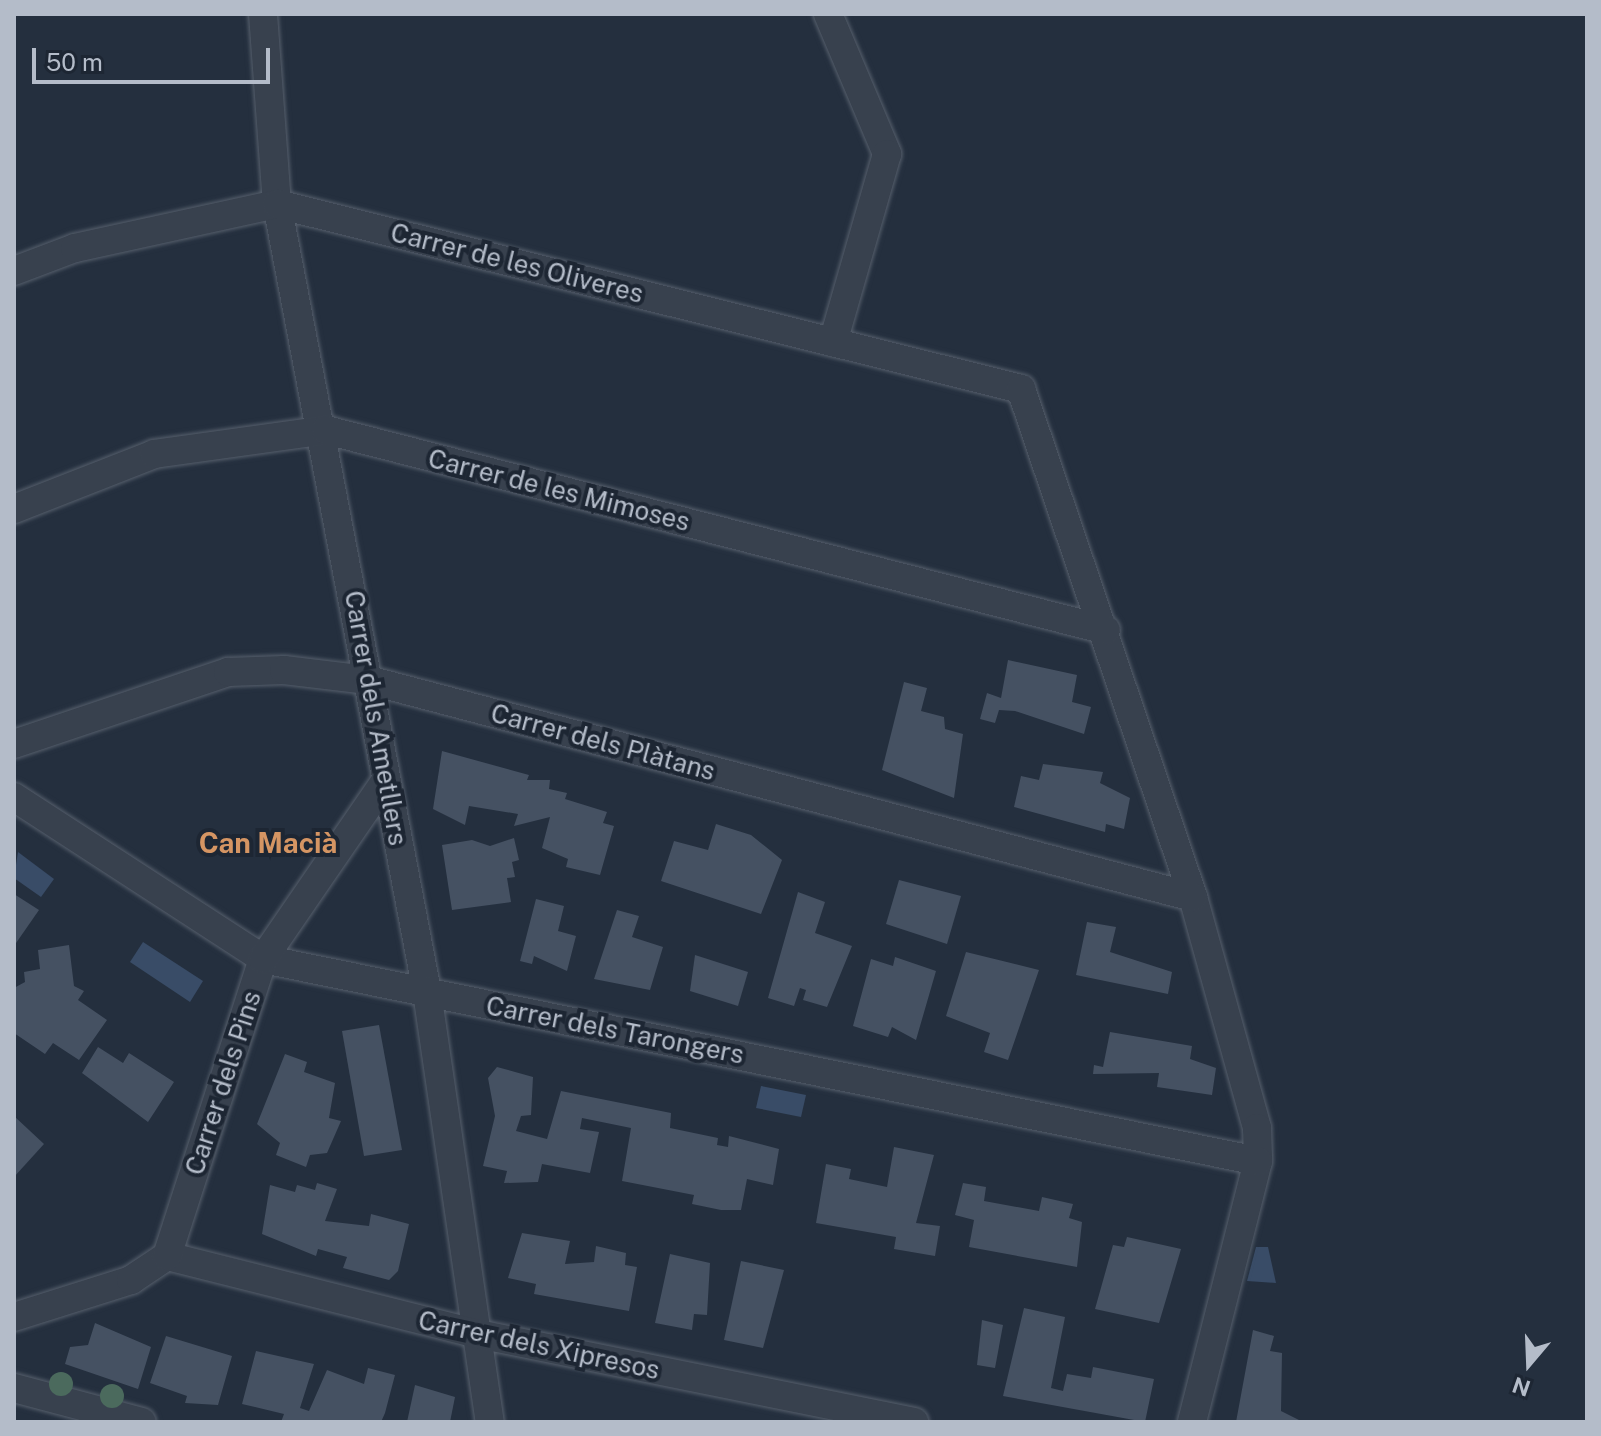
<!DOCTYPE html>
<meta charset="utf-8">
<style>
body{margin:0}
#map{position:relative;width:1601px;height:1436px;overflow:hidden;background:#242f3e;font-family:"Public Sans",sans-serif}
div>[style]{position:absolute}
[style*='--x']{left:calc(var(--x)*1px);top:calc(var(--y)*1px);width:calc(var(--w)*1px);rotate:calc(var(--a)*1deg)}
.water>*{inset:0;background:#394c67}
.building>*{inset:0;background:#455162}
.roads{filter:drop-shadow(0 0 2px #565f6c) drop-shadow(0 0 2px #565f6c)}
.minor>*{height:28px;margin:-14px;padding:0 14px;transform-origin:14px;border-radius:14px;background:#38414e}
.trees>*{width:24px;height:24px;margin:-12px;border-radius:50%;background:#4b6a5d}
span{translate:-50% -50%;white-space:nowrap;text-align:center;line-height:1.15;-webkit-text-stroke:8px #1d2633;paint-order:stroke}
.street-label{font-size:26px;color:#b4bcc9}
.neighbourhood-label{font-size:28px;color:#d59563;font-weight:700}
.frame{position:absolute;inset:0;border:16px solid #b4bcc9;pointer-events:none}
.north{position:absolute;left:1489px;top:1324px;width:80px;height:80px;-webkit-text-stroke:6px #1d2633;paint-order:stroke;rotate:199deg;font-size:22px;font-weight:700;line-height:32px;text-align:center;color:#b4bcc9}
.north::after{content:'';display:block;margin:auto;width:28px;height:36px;background:#b4bcc9;clip-path:polygon(50% 0,100% 100%,50% 72%,0 100%)}
.scale{position:absolute;left:32px;top:48px;width:238px;height:36px;box-sizing:border-box;border:4px solid #b4bcc9;border-top:0;padding-left:10px;font-size:24px;line-height:28px;white-space:nowrap;color:#b4bcc9;-webkit-text-stroke:6px #1d2633;paint-order:stroke}
</style>
<div id="map">
<div class="water">
<div style="clip-path:polygon(18px 852px,54px 879px,41px 897px,14px 878px)"></div>
<div style="clip-path:polygon(143px 942px,203px 981px,190px 1002px,130px 962px)"></div>
<div style="clip-path:polygon(761px 1086px,806px 1095px,801px 1117px,756px 1108px)"></div>
<div style="clip-path:polygon(1256px 1247px,1268px 1247px,1276px 1283px,1247px 1281px)"></div>
</div>
<div class="building">
<div style="clip-path:polygon(1008px 660px,1077px 675px,1072px 702px,1091px 707px,1084px 734px,1015px 711px,999px 710px,995px 723px,980px 719px,987px 693px,1001px 698px)"></div>
<div style="clip-path:polygon(904px 682px,927px 688px,921px 711px,944px 717px,945px 729px,963px 734px,954px 798px,882px 770px)"></div>
<div style="clip-path:polygon(442px 751px,529px 775px,527px 780px,550px 780px,549px 789px,567px 793px,565px 799px,607px 812px,603px 823px,614px 826px,600px 875px,566px 867px,568px 859px,542px 848px,550px 817px,514px 826px,518px 814px,469px 806px,465px 825px,433px 809px)"></div>
<div style="clip-path:polygon(1043px 764px,1103px 772px,1100px 783px,1130px 798px,1124px 829px,1106px 824px,1105px 832px,1014px 807px,1021px 776px,1039px 780px)"></div>
<div style="clip-path:polygon(716px 824px,751px 835px,782px 860px,761px 914px,661px 881px,674px 841px,708px 850px)"></div>
<div style="clip-path:polygon(514px 838px,519px 860px,512px 862px,515px 877px,507px 878px,511px 902px,452px 910px,442px 845px,472px 840px,490px 846px)"></div>
<div style="clip-path:polygon(899px 880px,961px 896px,947px 944px,886px 924px)"></div>
<div style="clip-path:polygon(798px 892px,825px 902px,815px 933px,852px 946px,827px 1007px,803px 1000px,806px 990px,800px 988px,794px 1006px,768px 998px)"></div>
<div style="clip-path:polygon(14px 894px,39px 910px,14px 946px)"></div>
<div style="clip-path:polygon(536px 899px,564px 906px,558px 931px,576px 936px,567px 971px,534px 956px,532px 964px,520px 961px)"></div>
<div style="clip-path:polygon(617px 910px,639px 916px,632px 937px,663px 947px,650px 990px,594px 979px)"></div>
<div style="clip-path:polygon(1087px 922px,1116px 927px,1110px 952px,1172px 972px,1168px 994px,1076px 975px)"></div>
<div style="clip-path:polygon(69px 945px,74px 986px,84px 991px,78px 1000px,107px 1020px,79px 1060px,53px 1043px,45px 1054px,14px 1033px,14px 988px,25px 982px,24px 972px,40px 969px,38px 950px)"></div>
<div style="clip-path:polygon(966px 952px,1039px 970px,1008px 1060px,984px 1052px,990px 1033px,946px 1016px)"></div>
<div style="clip-path:polygon(695px 955px,748px 972px,738px 1006px,690px 991px)"></div>
<div style="clip-path:polygon(895px 957px,936px 971px,916px 1040px,892px 1027px,888px 1037px,853px 1026px,871px 959px,893px 966px)"></div>
<div style="clip-path:polygon(379px 1025px,402px 1150px,364px 1156px,342px 1031px)"></div>
<div style="clip-path:polygon(1110px 1032px,1192px 1046px,1190px 1059px,1216px 1068px,1212px 1095px,1157px 1087px,1159px 1073px,1093px 1074px,1094px 1065px,1103px 1067px)"></div>
<div style="clip-path:polygon(98px 1047px,123px 1063px,129px 1053px,174px 1082px,148px 1122px,82px 1073px)"></div>
<div style="clip-path:polygon(285px 1054px,307px 1062px,304px 1072px,335px 1083px,329px 1118px,341px 1121px,327px 1153px,310px 1155px,306px 1167px,276px 1155px,280px 1143px,257px 1124px)"></div>
<div style="clip-path:polygon(497px 1067px,533px 1077px,531px 1115px,521px 1116px,516px 1131px,547px 1139px,561px 1091px,671px 1113px,670px 1128px,718px 1138px,717px 1145px,728px 1147px,729px 1136px,779px 1149px,773px 1185px,747px 1179px,741px 1210px,721px 1210px,692px 1204px,694px 1195px,622px 1181px,631px 1128px,582px 1118px,580px 1129px,599px 1132px,590px 1173px,542px 1164px,538px 1182px,504px 1183px,507px 1171px,483px 1166px,495px 1116px,488px 1078px)"></div>
<div style="clip-path:polygon(14px 1116px,44px 1144px,14px 1177px)"></div>
<div style="clip-path:polygon(894px 1147px,934px 1155px,916px 1223px,940px 1226px,935px 1256px,894px 1249px,896px 1237px,816px 1223px,826px 1164px,851px 1169px,849px 1179px,887px 1187px)"></div>
<div style="clip-path:polygon(317px 1183px,337px 1189px,325px 1221px,369px 1226px,371px 1214px,409px 1224px,398px 1271px,389px 1280px,343px 1268px,347px 1257px,318px 1249px,316px 1256px,262px 1234px,270px 1185px,295px 1192px,297px 1185px,315px 1190px)"></div>
<div style="clip-path:polygon(963px 1183px,986px 1187px,984px 1201px,1039px 1211px,1042px 1197px,1073px 1204px,1069px 1218px,1082px 1222px,1077px 1267px,969px 1247px,974px 1220px,955px 1215px)"></div>
<div style="clip-path:polygon(522px 1233px,570px 1241px,565px 1264px,594px 1262px,596px 1246px,626px 1253px,625px 1265px,637px 1267px,629px 1311px,534px 1294px,536px 1284px,508px 1278px)"></div>
<div style="clip-path:polygon(1127px 1237px,1181px 1249px,1159px 1323px,1095px 1309px,1113px 1245px,1124px 1247px)"></div>
<div style="clip-path:polygon(670px 1254px,710px 1263px,707px 1315px,694px 1314px,692px 1330px,655px 1323px)"></div>
<div style="clip-path:polygon(741px 1261px,784px 1270px,763px 1348px,724px 1340px)"></div>
<div style="clip-path:polygon(1024px 1308px,1065px 1317px,1051px 1388px,1063px 1391px,1067px 1374px,1091px 1378px,1093px 1367px,1154px 1379px,1145px 1422px,1003px 1396px)"></div>
<div style="clip-path:polygon(982px 1320px,1003px 1325px,995px 1368px,977px 1365px)"></div>
<div style="clip-path:polygon(95px 1323px,151px 1347px,138px 1389px,65px 1364px,70px 1347px,88px 1345px)"></div>
<div style="clip-path:polygon(1253px 1330px,1274px 1336px,1270px 1351px,1282px 1353px,1281px 1411px,1303px 1422px,1236px 1422px)"></div>
<div style="clip-path:polygon(166px 1336px,232px 1356px,218px 1405px,185px 1403px,187px 1396px,150px 1383px)"></div>
<div style="clip-path:polygon(256px 1351px,314px 1364px,300px 1408px,309px 1411px,327px 1370px,364px 1384px,368px 1368px,395px 1375px,385px 1413px,381px 1422px,281px 1422px,284px 1414px,242px 1404px)"></div>
<div style="clip-path:polygon(415px 1385px,455px 1397px,450px 1422px,407px 1422px)"></div>
</div>
<div class="roads">
<div class="minor">
<div style="--x:263;--y:14;--w:191;--a:85.8"></div>
<div style="--x:277;--y:204;--w:802;--a:79.22"></div>
<div style="--x:427;--y:992;--w:435;--a:81.7"></div>
<div style="--x:828;--y:14;--w:152;--a:67.1"></div>
<div style="--x:887;--y:154;--w:196;--a:106"></div>
<div style="--x:14;--y:271;--w:65;--a:-20.7"></div>
<div style="--x:75;--y:248;--w:207;--a:-12.3"></div>
<div style="--x:277;--y:204;--w:767;--a:13.96"></div>
<div style="--x:1021;--y:389;--w:536;--a:71.29"></div>
<div style="--x:1193;--y:897;--w:240;--a:74.5"></div>
<div style="--x:1257;--y:1128;--w:33;--a:88"></div>
<div style="--x:1258;--y:1161;--w:269;--a:104.2"></div>
<div style="--x:14;--y:509;--w:150;--a:-21.4"></div>
<div style="--x:154;--y:454;--w:174;--a:-7.9"></div>
<div style="--x:326;--y:430;--w:805;--a:14.38"></div>
<div style="--x:14;--y:744;--w:226;--a:-18.6"></div>
<div style="--x:228;--y:672;--w:56;--a:-2"></div>
<div style="--x:284;--y:670;--w:85;--a:6.8"></div>
<div style="--x:368;--y:680;--w:853;--a:14.74"></div>
<div style="--x:14;--y:797;--w:297;--a:33"></div>
<div style="--x:263;--y:959;--w:1015;--a:11.48"></div>
<div style="--x:167;--y:1256;--w:321;--a:14.1"></div>
<div style="--x:478;--y:1334;--w:445;--a:11.4"></div>
<div style="--x:14;--y:1317;--w:123;--a:-17.5"></div>
<div style="--x:131;--y:1280;--w:43;--a:-33.7"></div>
<div style="--x:167;--y:1256;--w:312;--a:-72.1"></div>
<div style="--x:263;--y:959;--w:217;--a:-55.5"></div>
<div style="--x:14;--y:1388;--w:132;--a:14.9"></div>
</div>
</div>
<div class="trees">
<div style="left:61px;top:1384px"></div>
<div style="left:112px;top:1396px"></div>
</div>
<div class="street-label">
<span style="left:517px;top:263px;rotate:14deg">Carrer de les Oliveres</span>
<span style="left:559px;top:490px;rotate:14deg">Carrer de les Mimoses</span>
<span style="left:376px;top:718px;rotate:80deg">Carrer dels Ametllers</span>
<span style="left:603px;top:742px;rotate:15deg">Carrer dels Plàtans</span>
<span style="left:615px;top:1030px;rotate:11deg">Carrer dels Tarongers</span>
<span style="left:223px;top:1083px;rotate:-72deg">Carrer dels Pins</span>
<span style="left:539px;top:1345px;rotate:12deg">Carrer dels Xipresos</span>
</div>
<div class="neighbourhood-label">
<span style="left:268px;top:843px">Can Macià</span>
</div>
<div class="frame"></div>
<div class="north">N</div>
<div class="scale">50 m</div>
</div>
